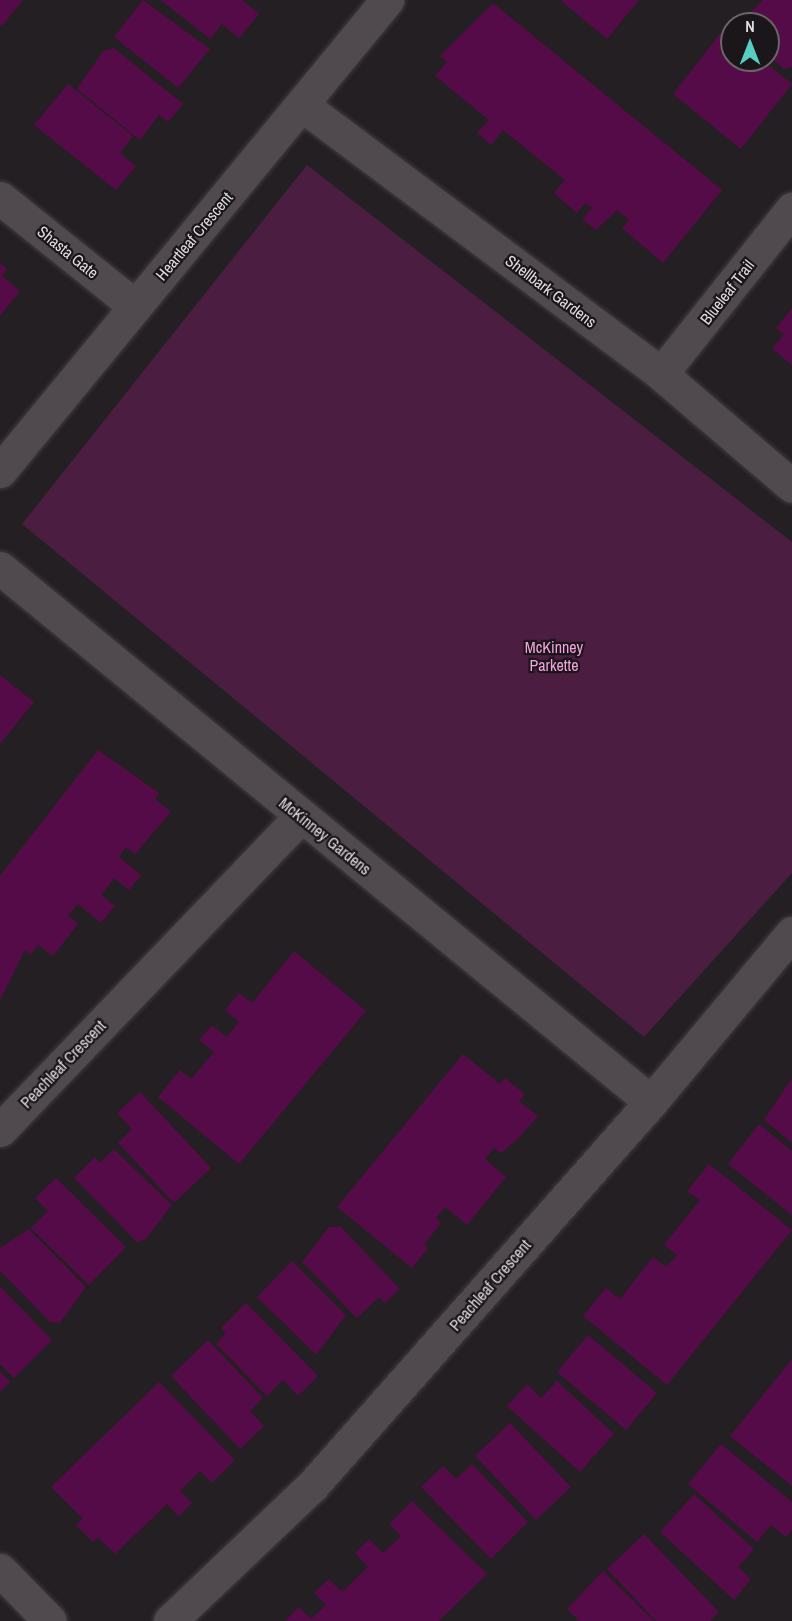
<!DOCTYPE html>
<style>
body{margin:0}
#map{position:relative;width:792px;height:1621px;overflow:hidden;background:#241f22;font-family:"Archivo Narrow",sans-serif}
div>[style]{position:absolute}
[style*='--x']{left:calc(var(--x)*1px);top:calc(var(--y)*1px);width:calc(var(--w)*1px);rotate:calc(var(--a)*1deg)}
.green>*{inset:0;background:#4b1e41}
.building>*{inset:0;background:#550b48}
.roads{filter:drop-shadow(0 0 2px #3f3c3e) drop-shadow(0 0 2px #3f3c3e)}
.minor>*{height:33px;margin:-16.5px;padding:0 16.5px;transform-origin:16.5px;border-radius:16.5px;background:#504a4e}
span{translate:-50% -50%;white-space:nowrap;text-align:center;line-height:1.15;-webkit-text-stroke:4.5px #1a1619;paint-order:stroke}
.street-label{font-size:16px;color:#dfdcde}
.park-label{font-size:16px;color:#f4a2e0}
.north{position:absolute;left:720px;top:12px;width:60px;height:60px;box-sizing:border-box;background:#1a1619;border:2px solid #696568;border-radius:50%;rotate:0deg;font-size:16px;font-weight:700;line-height:24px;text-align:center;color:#dfdcde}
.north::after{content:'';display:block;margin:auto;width:21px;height:27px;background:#57cec2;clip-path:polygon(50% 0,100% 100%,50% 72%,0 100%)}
</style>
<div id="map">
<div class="green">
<div style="clip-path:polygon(307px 165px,792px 542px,792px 873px,644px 1037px,22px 524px)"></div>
</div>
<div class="building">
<div style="clip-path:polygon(0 0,23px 0,2px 26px,0 24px)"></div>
<div style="clip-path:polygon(143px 0,210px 49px,178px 88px,114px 37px)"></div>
<div style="clip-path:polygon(161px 0,242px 0,259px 14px,239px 38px,222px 24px,210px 39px)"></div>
<div style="clip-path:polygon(560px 0,639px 0,607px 39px)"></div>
<div style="clip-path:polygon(763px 0,792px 0,792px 67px,784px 69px,768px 55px,768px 24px,739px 24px)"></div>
<div style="clip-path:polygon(493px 3px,722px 190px,663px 263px,622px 228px,629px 220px,617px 210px,596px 230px,582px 219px,592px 208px,585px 203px,577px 213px,554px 193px,565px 180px,503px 130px,491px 145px,477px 133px,489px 120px,435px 76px,447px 62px,440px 56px)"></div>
<div style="clip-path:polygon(723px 30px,732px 37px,732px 60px,762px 60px,792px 84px,741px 149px,673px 94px)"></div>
<div style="clip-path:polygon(114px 48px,183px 104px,168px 122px,159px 115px,140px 140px,77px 89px,103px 51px)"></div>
<div style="clip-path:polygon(68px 84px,133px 136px,120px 153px,136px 166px,116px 190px,34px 125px)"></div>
<div style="clip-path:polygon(0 263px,7px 269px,2px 276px,20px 291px,0 316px)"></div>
<div style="clip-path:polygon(792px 308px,792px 365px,772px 349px,784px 334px,776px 328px)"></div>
<div style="clip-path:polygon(0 675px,34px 702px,0 744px)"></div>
<div style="clip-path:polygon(98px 750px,159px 793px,155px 799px,171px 812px,135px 854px,126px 847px,119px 857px,141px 875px,129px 890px,114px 878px,101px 895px,115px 906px,101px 923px,78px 904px,68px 915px,78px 924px,53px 956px,38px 945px,31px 955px,25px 950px,0 1000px,0 876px)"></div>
<div style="clip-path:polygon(294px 951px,366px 1011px,239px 1164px,158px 1097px,180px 1070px,191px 1079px,214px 1052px,199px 1040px,212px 1025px,227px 1037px,239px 1022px,225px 1010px,239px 993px,252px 1003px)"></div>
<div style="clip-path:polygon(463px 1054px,500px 1084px,505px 1078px,525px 1094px,519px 1101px,538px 1116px,518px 1139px,501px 1153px,494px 1148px,485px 1159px,506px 1177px,467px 1225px,445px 1207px,436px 1218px,441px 1223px,424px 1245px,428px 1248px,412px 1268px,337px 1207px)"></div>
<div style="clip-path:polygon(792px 1078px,792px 1143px,764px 1120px)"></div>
<div style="clip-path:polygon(140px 1092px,211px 1168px,174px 1203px,118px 1143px,132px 1129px,117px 1113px)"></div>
<div style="clip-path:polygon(759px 1124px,792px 1151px,792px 1215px,728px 1164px)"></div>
<div style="clip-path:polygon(114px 1149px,172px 1205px,145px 1240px,137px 1242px,74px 1178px,95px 1157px,100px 1163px)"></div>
<div style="clip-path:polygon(709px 1164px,792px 1230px,667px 1385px,583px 1316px,606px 1288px,620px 1299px,653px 1257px,666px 1267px,677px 1255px,664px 1245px,700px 1200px,687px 1191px)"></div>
<div style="clip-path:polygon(56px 1178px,126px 1247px,89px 1285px,31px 1228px,48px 1211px,35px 1198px)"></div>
<div style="clip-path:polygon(329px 1227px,341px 1227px,400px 1289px,385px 1303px,379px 1297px,357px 1318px,302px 1262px)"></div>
<div style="clip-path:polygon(29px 1229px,86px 1287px,60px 1323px,50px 1322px,0 1271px,0 1248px)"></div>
<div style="clip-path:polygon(292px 1261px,346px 1315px,316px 1355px,257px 1297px)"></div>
<div style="clip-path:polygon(0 1286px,52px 1340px,14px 1378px,0 1364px)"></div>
<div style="clip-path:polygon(246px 1303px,318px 1376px,298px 1396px,283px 1380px,267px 1396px,216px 1344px,226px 1333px,221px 1328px)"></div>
<div style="clip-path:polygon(588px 1335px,657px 1393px,626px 1430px,557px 1372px)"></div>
<div style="clip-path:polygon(208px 1340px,263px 1398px,250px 1411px,264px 1426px,240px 1449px,171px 1376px)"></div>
<div style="clip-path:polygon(792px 1359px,792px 1486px,730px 1436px)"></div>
<div style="clip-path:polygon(0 1371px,10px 1382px,0 1392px)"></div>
<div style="clip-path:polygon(557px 1381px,614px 1434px,580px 1472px,507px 1406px,527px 1384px,541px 1398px)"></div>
<div style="clip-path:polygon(159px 1382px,235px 1460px,212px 1483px,200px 1471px,180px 1491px,192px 1503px,179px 1516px,167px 1504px,115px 1554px,98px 1537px,93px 1542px,76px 1525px,83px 1519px,51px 1487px)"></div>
<div style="clip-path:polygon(510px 1423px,571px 1487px,536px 1520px,475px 1456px)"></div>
<div style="clip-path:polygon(721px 1444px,792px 1502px,792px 1530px,786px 1537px,771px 1525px,757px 1542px,688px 1484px)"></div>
<div style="clip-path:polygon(472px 1464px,528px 1522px,491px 1559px,421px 1487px,443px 1466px,456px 1479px)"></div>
<div style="clip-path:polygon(694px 1494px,754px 1549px,738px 1567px,751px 1579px,734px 1600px,660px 1532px)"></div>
<div style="clip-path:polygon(412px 1501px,487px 1574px,439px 1621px,285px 1621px,299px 1607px,311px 1619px,326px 1605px,314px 1593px,329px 1579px,342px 1592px,368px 1567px,355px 1553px,369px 1539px,383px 1553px,401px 1536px,389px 1524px)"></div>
<div style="clip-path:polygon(644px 1534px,719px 1612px,710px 1621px,656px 1621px,607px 1569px)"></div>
<div style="clip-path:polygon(603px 1571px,654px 1621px,579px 1621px,567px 1609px)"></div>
</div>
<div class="roads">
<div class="minor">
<div style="--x:302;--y:105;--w:449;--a:36.8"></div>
<div style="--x:661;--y:374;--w:172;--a:40.5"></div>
<div style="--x:0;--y:198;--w:173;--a:38.7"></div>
<div style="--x:661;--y:374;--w:211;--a:-51.6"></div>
<div style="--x:0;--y:471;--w:610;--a:-50.59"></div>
<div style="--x:0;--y:568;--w:842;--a:39.36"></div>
<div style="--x:0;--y:1130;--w:435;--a:-46.2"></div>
<div style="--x:0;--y:1570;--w:71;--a:45.6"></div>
<div style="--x:170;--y:1621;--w:196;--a:-43.6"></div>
<div style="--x:312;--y:1486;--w:512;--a:-48.56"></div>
<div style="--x:651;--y:1102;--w:220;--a:-50.2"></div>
</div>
</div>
<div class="street-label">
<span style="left:194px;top:236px;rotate:-50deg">Heartleaf Crescent</span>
<span style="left:68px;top:252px;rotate:39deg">Shasta Gate</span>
<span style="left:551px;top:291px;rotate:37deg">Shellbark Gardens</span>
<span style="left:727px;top:292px;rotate:-52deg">Blueleaf Trail</span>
<span style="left:325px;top:836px;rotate:39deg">McKinney Gardens</span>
<span style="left:63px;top:1064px;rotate:-46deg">Peachleaf Crescent</span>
<span style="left:490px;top:1285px;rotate:-49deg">Peachleaf Crescent</span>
</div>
<div class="park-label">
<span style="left:554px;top:656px">McKinney<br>Parkette</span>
</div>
<div class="north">N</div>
</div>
